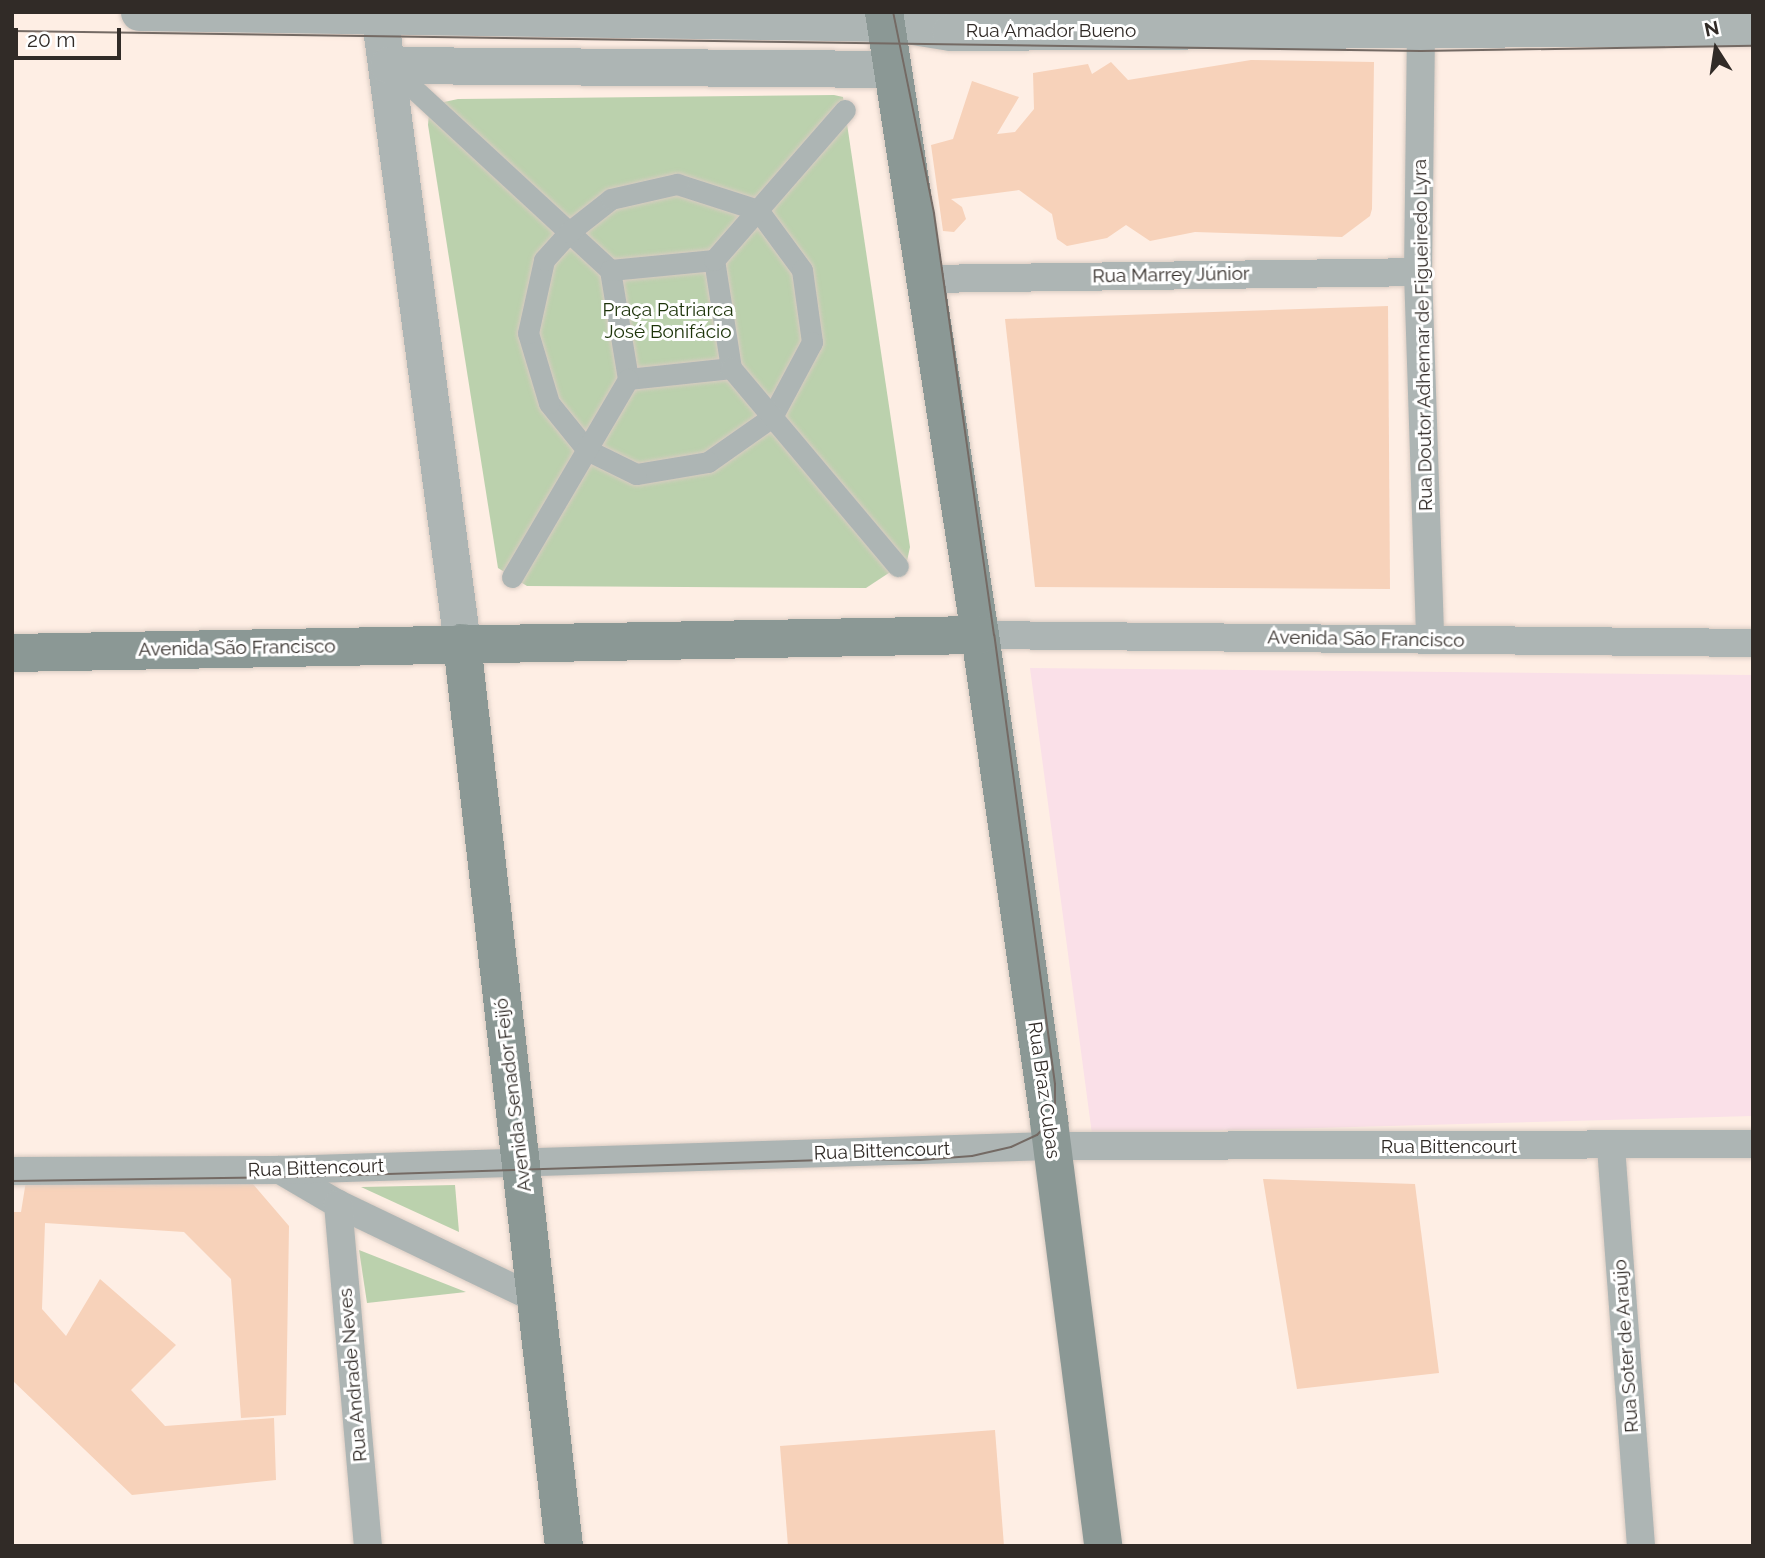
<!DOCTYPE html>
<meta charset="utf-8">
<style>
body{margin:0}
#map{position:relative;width:1765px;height:1558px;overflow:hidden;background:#feeee4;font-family:Raleway,sans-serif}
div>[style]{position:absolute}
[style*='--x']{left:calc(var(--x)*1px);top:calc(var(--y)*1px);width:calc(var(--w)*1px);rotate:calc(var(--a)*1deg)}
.commercial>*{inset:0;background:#fae0e8}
.green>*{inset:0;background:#bbd1ad}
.building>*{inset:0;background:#f7d2ba}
.roads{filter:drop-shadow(0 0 2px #d9cbc2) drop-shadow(0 0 2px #d9cbc2)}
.pedestrian>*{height:21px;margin:-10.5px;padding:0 10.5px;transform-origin:10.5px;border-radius:10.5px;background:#adb5b4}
.minor>*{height:28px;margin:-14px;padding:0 14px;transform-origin:14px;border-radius:14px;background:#adb5b4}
.tertiary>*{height:37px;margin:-18.5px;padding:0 18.5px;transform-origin:18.5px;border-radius:18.5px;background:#adb5b4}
.secondary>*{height:38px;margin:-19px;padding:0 19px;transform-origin:19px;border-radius:19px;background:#8b9895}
.tram>*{height:2px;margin:-1px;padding:0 1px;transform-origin:1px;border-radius:1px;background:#746a64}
span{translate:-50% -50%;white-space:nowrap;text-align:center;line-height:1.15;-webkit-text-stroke:6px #fff;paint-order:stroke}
.street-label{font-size:19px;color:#312b27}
.park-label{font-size:19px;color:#1c3309}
.frame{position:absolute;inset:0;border:14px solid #312b27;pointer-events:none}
.north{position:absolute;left:1681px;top:14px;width:70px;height:70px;-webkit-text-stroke:5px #fff;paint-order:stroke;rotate:348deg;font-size:19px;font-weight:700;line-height:28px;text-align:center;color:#312b27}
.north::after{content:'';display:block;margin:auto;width:24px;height:32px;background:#312b27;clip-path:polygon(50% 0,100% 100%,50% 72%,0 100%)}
.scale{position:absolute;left:14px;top:28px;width:107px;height:32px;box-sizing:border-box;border:4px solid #312b27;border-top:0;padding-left:9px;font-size:21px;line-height:24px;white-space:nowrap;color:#312b27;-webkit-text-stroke:5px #fff;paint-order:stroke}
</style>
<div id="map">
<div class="commercial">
<div style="clip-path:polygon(1030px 668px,1753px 675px,1753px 1116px,1092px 1134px)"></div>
</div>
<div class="green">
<div style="clip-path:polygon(834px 95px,843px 97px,910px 547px,907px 561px,866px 588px,527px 586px,498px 568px,428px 125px,429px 113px,435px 104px,458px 99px)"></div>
<div style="clip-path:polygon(455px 1185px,459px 1232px,361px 1187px)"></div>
<div style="clip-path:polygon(359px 1250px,466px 1292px,367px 1303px)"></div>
</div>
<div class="building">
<div style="clip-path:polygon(1251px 60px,1374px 62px,1372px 209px,1370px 216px,1342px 237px,1195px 232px,1150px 241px,1126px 225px,1107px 238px,1067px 246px,1057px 239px,1052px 214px,1019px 190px,951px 199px,962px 207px,966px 219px,954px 232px,943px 231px,931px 145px,953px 139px,972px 81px,1019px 97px,997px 134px,1015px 132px,1034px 109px,1033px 73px,1088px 64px,1092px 74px,1111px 62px,1128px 80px)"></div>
<div style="clip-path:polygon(1388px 306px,1390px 589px,1035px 587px,1005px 319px)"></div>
<div style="clip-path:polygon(247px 1177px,289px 1226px,286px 1415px,241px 1418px,231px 1279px,184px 1232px,45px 1223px,42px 1309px,66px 1336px,100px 1279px,176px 1345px,131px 1390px,165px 1426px,274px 1418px,276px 1480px,132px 1495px,12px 1380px,12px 1212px,21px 1212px,26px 1181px)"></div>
<div style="clip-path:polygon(1263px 1179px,1415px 1184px,1439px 1373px,1297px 1389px)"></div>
<div style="clip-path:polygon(995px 1430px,1004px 1546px,788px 1546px,780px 1446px)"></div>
</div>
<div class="roads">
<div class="pedestrian">
<div style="--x:388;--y:65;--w:302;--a:42.7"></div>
<div style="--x:610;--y:270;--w:110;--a:80.6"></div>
<div style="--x:628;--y:379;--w:104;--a:-6.1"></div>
<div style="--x:731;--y:368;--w:109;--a:-98.9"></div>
<div style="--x:714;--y:260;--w:104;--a:174.5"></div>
<div style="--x:677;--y:184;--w:85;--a:17.8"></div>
<div style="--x:758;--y:210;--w:74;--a:53.7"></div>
<div style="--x:802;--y:270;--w:73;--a:82.1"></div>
<div style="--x:812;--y:342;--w:85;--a:118.1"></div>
<div style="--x:772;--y:417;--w:78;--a:144.9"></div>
<div style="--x:708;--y:462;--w:73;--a:170.5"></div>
<div style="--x:636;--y:474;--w:55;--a:-153.9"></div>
<div style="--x:587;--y:450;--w:60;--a:-129"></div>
<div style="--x:549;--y:403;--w:73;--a:-106.7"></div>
<div style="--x:528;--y:333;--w:75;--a:-77.6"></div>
<div style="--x:544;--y:260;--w:38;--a:-48"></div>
<div style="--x:569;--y:232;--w:53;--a:-38.2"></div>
<div style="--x:611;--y:199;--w:68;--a:-12.8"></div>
<div style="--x:714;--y:260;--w:199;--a:-48.9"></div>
<div style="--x:731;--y:368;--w:259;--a:49.9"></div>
<div style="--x:512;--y:577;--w:229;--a:-59.6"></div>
</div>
<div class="minor">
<div style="--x:1421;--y:30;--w:242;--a:90.7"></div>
<div style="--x:1418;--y:272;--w:368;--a:88.1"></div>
<div style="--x:924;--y:279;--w:494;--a:-0.8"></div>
<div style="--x:980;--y:635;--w:773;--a:0.59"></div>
<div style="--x:1611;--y:1147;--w:400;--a:85.7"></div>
<div style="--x:280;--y:1170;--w:67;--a:30.4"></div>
<div style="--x:338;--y:1204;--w:220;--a:25.6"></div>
<div style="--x:12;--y:1171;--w:268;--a:-0.2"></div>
<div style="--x:280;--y:1170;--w:771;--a:-1.78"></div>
<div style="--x:1051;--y:1146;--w:702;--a:-0.16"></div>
<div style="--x:338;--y:1204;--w:343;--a:85"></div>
</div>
<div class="tertiary">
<div style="--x:139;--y:12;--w:755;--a:0.83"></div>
<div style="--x:894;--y:23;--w:57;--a:9.1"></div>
<div style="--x:950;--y:32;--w:803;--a:-0.36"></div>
<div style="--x:379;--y:12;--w:636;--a:82.51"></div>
<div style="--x:388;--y:65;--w:504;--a:0.45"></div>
</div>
<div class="secondary">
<div style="--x:884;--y:12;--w:630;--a:81.24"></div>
<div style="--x:980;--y:635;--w:492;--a:81.9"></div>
<div style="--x:1049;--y:1122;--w:427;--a:82.7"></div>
<div style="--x:462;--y:643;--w:909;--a:83.56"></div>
<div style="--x:12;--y:653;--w:968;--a:-1.07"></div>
</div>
</div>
<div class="tram">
<div style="--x:12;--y:31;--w:1409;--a:0.81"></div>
<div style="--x:1421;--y:51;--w:332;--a:-0.9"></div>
<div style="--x:12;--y:1181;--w:281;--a:-0.8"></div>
<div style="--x:293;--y:1177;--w:562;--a:-1.83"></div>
<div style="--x:855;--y:1159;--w:65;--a:0.9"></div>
<div style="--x:920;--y:1160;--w:52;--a:-4.4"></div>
<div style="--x:972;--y:1156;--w:40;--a:-13"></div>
<div style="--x:1011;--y:1147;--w:29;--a:-25"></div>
<div style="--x:1037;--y:1135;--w:18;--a:-47"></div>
<div style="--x:1049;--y:1122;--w:19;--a:-72"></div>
<div style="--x:1055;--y:1104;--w:20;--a:-90"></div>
<div style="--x:1055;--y:1084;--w:453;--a:-97.7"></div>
<div style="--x:994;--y:635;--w:426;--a:-98.1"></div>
<div style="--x:934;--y:213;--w:205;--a:-101.5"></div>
</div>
<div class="street-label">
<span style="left:1051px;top:31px">Rua Amador Bueno</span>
<span style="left:1171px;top:275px;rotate:-1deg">Rua Marrey Júnior</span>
<span style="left:1423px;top:335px;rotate:-91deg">Rua Doutor Adhemar de Figueiredo Lyra</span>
<span style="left:1366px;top:639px;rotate:1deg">Avenida São Francisco</span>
<span style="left:237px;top:648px;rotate:-1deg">Avenida São Francisco</span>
<span style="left:1044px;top:1090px;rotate:82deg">Rua Braz Cubas</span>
<span style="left:513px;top:1095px;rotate:-97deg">Avenida Senador Feijó</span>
<span style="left:1449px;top:1147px">Rua Bittencourt</span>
<span style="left:882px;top:1151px;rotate:-2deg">Rua Bittencourt</span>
<span style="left:316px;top:1168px;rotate:-2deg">Rua Bittencourt</span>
<span style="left:1626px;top:1346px;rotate:-94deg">Rua Soter de Araújo</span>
<span style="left:353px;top:1375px;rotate:-95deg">Rua Andrade Neves</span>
</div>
<div class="park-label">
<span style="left:668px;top:321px">Praça Patriarca<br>José Bonifácio</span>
</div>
<div class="frame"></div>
<div class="north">N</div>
<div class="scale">20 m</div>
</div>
